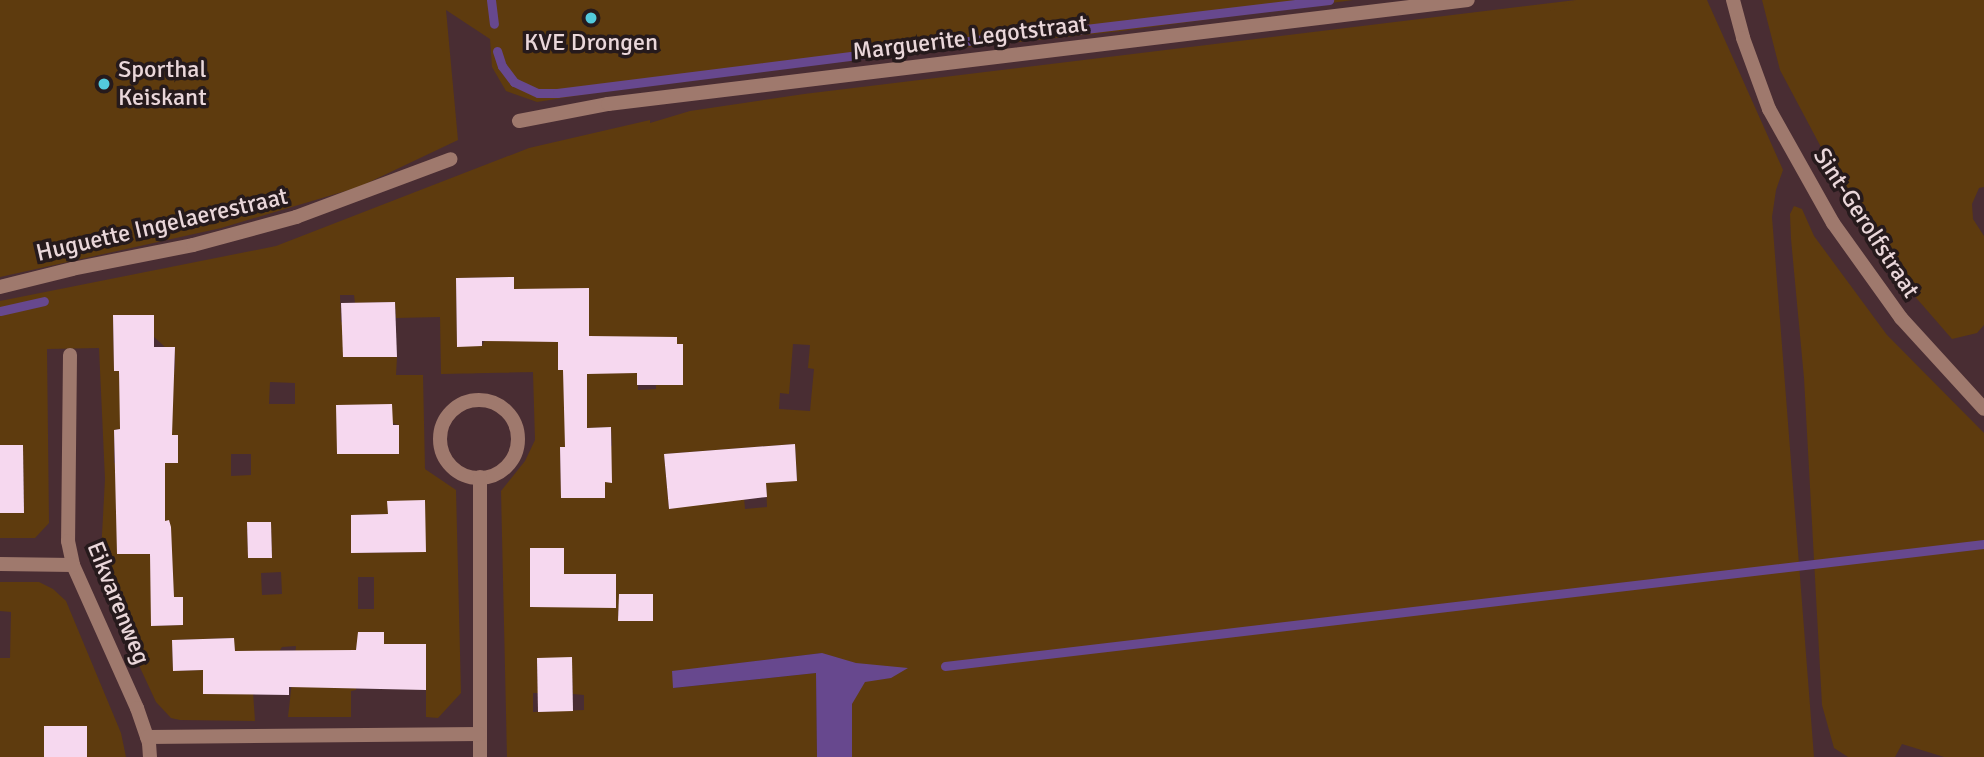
<!DOCTYPE html>
<style>
body{margin:0}
#map{position:relative;width:1984px;height:757px;overflow:hidden;background:#492d33;font-family:Signika,sans-serif}
div>[style]{position:absolute}
[style*='--x']{left:calc(var(--x)*1px);top:calc(var(--y)*1px);width:calc(var(--w)*1px);rotate:calc(var(--a)*1deg)}
.green>*{inset:0;background:#5e3b0e}
.water>*{inset:0;background:#67488e}
.stream>*{height:9px;margin:-4.5px;padding:0 4.5px;transform-origin:4.5px;border-radius:4.5px;background:#67488e}
.building>*{inset:0;background:#f6d8ef}
.minor>*{height:14px;margin:-7px;padding:0 7px;transform-origin:7px;border-radius:7px;background:#9f796d}
.minor>.ring{margin:-7px;padding:0;box-sizing:content-box;background:none;border:14px solid #9f796d;border-radius:50%}
.dots>*{width:19px;height:19px;translate:-50% -50%;box-sizing:border-box;border:4px solid #261a1c;border-radius:50%}
span{translate:-50% -50%;white-space:nowrap;text-align:center;line-height:1.15;-webkit-text-stroke:7px #261a1c;paint-order:stroke}
.street-label{font-size:24px;color:#ead7da}
.poi-label{font-size:24px;color:#ead7da}
.left{translate:0 -50%;text-align:left}
</style>
<div id="map">
<div class="green">
<div style="clip-path:polygon(0 0,1353px 0,1122px 31px,707px 75px,537px 102px,506px 91px,492px 67px,490px 39px,446px 10px,458px 140px,359px 187px,221px 228px,0 277px)"></div>
<div style="clip-path:polygon(evenodd,1576px 0,1707px 0,1783px 170px,1776px 190px,1772px 217px,1814px 757px,841px 757px,822px 653px,672px 672px,674px 688px,816px 673px,817px 757px,507px 757px,501px 491px,525px 461px,535px 440px,533px 372px,441px 374px,440px 317px,396px 318px,395px 302px,355px 303px,354px 295px,340px 295px,341px 322px,347px 322px,343px 357px,397px 357px,396px 375px,423px 375px,425px 469px,456px 490px,461px 693px,438px 718px,426px 717px,426px 644px,384px 644px,384px 633px,368px 648px,356px 648px,356px 690px,351px 691px,351px 717px,288px 717px,296px 646px,282px 647px,253px 692px,255px 721px,180px 720px,171px 718px,156px 702px,111px 605px,100px 572px,105px 479px,99px 348px,47px 349px,49px 523px,35px 538px,0 538px,0 513px,24px 513px,23px 445px,0 445px,0 301px,276px 246px,529px 148px,650px 120px,650px 123px,690px 111px,804px 94px,1576px 0,514px 277px,482px 346px,457px 346px,456px 278px,514px 277px,1576px 0,589px 289px,589px 339px,569px 370px,558px 370px,558px 342px,550px 342px,589px 289px,1576px 0,113px 315px,154px 315px,154px 337px,165px 347px,175px 347px,175px 370px,114px 371px,113px 315px,1576px 0,793px 344px,810px 345px,808px 368px,814px 369px,810px 411px,779px 409px,780px 393px,789px 394px,793px 344px,1576px 0,655px 360px,656px 389px,638px 390px,637px 361px,655px 360px,1576px 0,270px 382px,295px 383px,295px 404px,269px 404px,270px 382px,1576px 0,337px 405px,398px 425px,399px 453px,337px 454px,337px 405px,1576px 0,120px 407px,172px 407px,172px 435px,178px 436px,178px 462px,114px 463px,114px 430px,120px 429px,120px 407px,1576px 0,587px 413px,587px 428px,611px 427px,612px 446px,605px 447px,605px 498px,561px 498px,560px 447px,576px 447px,565px 414px,587px 413px,1576px 0,795px 444px,797px 480px,766px 483px,767px 507px,745px 509px,743px 485px,669px 509px,664px 454px,795px 444px,1576px 0,231px 454px,251px 454px,251px 475px,231px 476px,231px 454px,1576px 0,165px 499px,165px 521px,169px 521px,169px 526px,117px 503px,165px 499px,1576px 0,388px 501px,425px 501px,425px 552px,351px 553px,351px 515px,388px 514px,388px 501px,1576px 0,271px 522px,272px 557px,248px 558px,247px 523px,271px 522px,1576px 0,530px 548px,564px 548px,564px 574px,616px 574px,531px 607px,530px 548px,1576px 0,281px 572px,282px 594px,262px 595px,261px 573px,281px 572px,1576px 0,358px 577px,374px 577px,374px 609px,358px 609px,358px 577px,1576px 0,619px 594px,652px 594px,618px 620px,619px 594px,1576px 0,183px 598px,183px 625px,151px 626px,183px 598px,1576px 0,234px 638px,235px 693px,204px 694px,203px 670px,173px 671px,172px 640px,234px 638px,1576px 0,571px 658px,573px 694px,584px 695px,584px 710px,533px 712px,533px 693px,538px 693px,537px 659px,571px 658px)"></div>
<div style="clip-path:polygon(1762px 0,1984px 0,1984px 187px,1979px 188px,1972px 204px,1973px 219px,1984px 236px,1984px 325px,1977px 333px,1952px 339px,1905px 285px,1848px 198px,1780px 70px)"></div>
<div style="clip-path:polygon(1794px 206px,1802px 209px,1814px 236px,1887px 335px,1984px 433px,1984px 757px,1944px 757px,1902px 744px,1895px 757px,1848px 757px,1834px 748px,1822px 705px,1804px 378px,1791px 239px,1790px 214px)"></div>
<div style="clip-path:polygon(0 582px,39px 582px,53px 589px,66px 601px,121px 733px,126px 757px,87px 757px,87px 727px,44px 757px,0 757px,0 658px,10px 658px,11px 612px,0 611px)"></div>
</div>
<div class="water">
<div style="clip-path:polygon(822px 653px,856px 663px,908px 668px,891px 678px,865px 682px,852px 704px,852px 757px,817px 757px,816px 673px,673px 688px,672px 671px)"></div>
</div>
<div class="stream">
<div style="--x:491;--y:0;--w:24;--a:83"></div>
<div style="--x:1077;--y:30;--w:254;--a:-6.8"></div>
<div style="--x:497;--y:51;--w:16;--a:72"></div>
<div style="--x:502;--y:66;--w:20;--a:53"></div>
<div style="--x:514;--y:82;--w:26;--a:25"></div>
<div style="--x:538;--y:93;--w:19;--a:0"></div>
<div style="--x:557;--y:93;--w:488;--a:-7.2"></div>
<div style="--x:0;--y:311;--w:45;--a:-12.8"></div>
<div style="--x:945;--y:666;--w:1046;--a:-6.7"></div>
</div>
<div class="building">
<div style="clip-path:polygon(514px 277px,514px 289px,589px 288px,589px 336px,677px 337px,677px 344px,683px 344px,683px 385px,637px 385px,637px 373px,587px 374px,587px 428px,611px 427px,612px 483px,605px 482px,605px 498px,561px 498px,560px 447px,565px 447px,563px 370px,558px 370px,558px 342px,482px 341px,482px 346px,457px 347px,456px 278px)"></div>
<div style="clip-path:polygon(395px 302px,397px 357px,343px 357px,341px 303px)"></div>
<div style="clip-path:polygon(113px 315px,154px 315px,154px 347px,175px 347px,172px 435px,178px 435px,178px 463px,165px 463px,165px 521px,169px 520px,171px 527px,174px 597px,183px 597px,183px 625px,151px 626px,150px 554px,117px 554px,114px 430px,120px 429px,119px 371px,114px 371px)"></div>
<div style="clip-path:polygon(392px 404px,393px 425px,399px 425px,399px 454px,337px 454px,336px 405px)"></div>
<div style="clip-path:polygon(795px 444px,797px 481px,766px 483px,767px 497px,669px 509px,664px 454px)"></div>
<div style="clip-path:polygon(0 445px,23px 445px,24px 513px,0 513px)"></div>
<div style="clip-path:polygon(425px 500px,426px 552px,351px 553px,351px 515px,388px 514px,387px 501px)"></div>
<div style="clip-path:polygon(247px 522px,271px 522px,272px 558px,248px 558px)"></div>
<div style="clip-path:polygon(530px 548px,564px 548px,564px 574px,616px 574px,616px 608px,530px 607px)"></div>
<div style="clip-path:polygon(619px 594px,653px 594px,653px 621px,618px 621px)"></div>
<div style="clip-path:polygon(358px 632px,384px 632px,384px 644px,426px 644px,426px 690px,289px 687px,289px 695px,203px 694px,203px 670px,173px 671px,172px 640px,234px 638px,235px 651px,356px 650px)"></div>
<div style="clip-path:polygon(572px 657px,573px 711px,538px 712px,537px 658px)"></div>
<div style="clip-path:polygon(44px 726px,87px 726px,87px 757px,44px 757px)"></div>
</div>
<div class="minor">
<div style="--x:1733;--y:0;--w:39;--a:75"></div>
<div style="--x:1743;--y:38;--w:76;--a:69.9"></div>
<div style="--x:1769;--y:109;--w:131;--a:60.7"></div>
<div style="--x:1833;--y:223;--w:117;--a:54.4"></div>
<div style="--x:1901;--y:318;--w:123;--a:47.6"></div>
<div style="--x:519;--y:121;--w:91;--a:-10.8"></div>
<div style="--x:608;--y:104;--w:866;--a:-6.9"></div>
<div style="--x:0;--y:287;--w:74;--a:-14"></div>
<div style="--x:72;--y:269;--w:123;--a:-11.2"></div>
<div style="--x:193;--y:245;--w:107;--a:-15.2"></div>
<div style="--x:296;--y:217;--w:165;--a:-20.5"></div>
<div style="--x:70;--y:355;--w:186;--a:90.6"></div>
<div style="--x:68;--y:541;--w:25;--a:78"></div>
<div style="--x:73;--y:565;--w:157;--a:65.9"></div>
<div style="--x:137;--y:708;--w:37;--a:71"></div>
<div style="--x:149;--y:743;--w:14;--a:86"></div>
<div class="ring" style="left:440px;top:400px;width:64px;height:64px"></div>
<div style="--x:480;--y:477;--w:280;--a:90"></div>
<div style="--x:0;--y:564;--w:73;--a:0.8"></div>
<div style="--x:147;--y:737;--w:332;--a:-0.5"></div>
</div>
<div class="dots">
<div style="left:591px;top:18px;background:#53cadc"></div>
<div style="left:104px;top:84px;background:#53cadc"></div>
</div>
<div class="street-label">
<span style="left:970px;top:38px;rotate:-7deg">Marguerite Legotstraat</span>
<span style="left:1866px;top:223px;rotate:57deg">Sint-Gerolfstraat</span>
<span style="left:162px;top:225px;rotate:-13deg">Huguette Ingelaerestraat</span>
<span style="left:118px;top:603px;rotate:68deg">Eikvarenweg</span>
</div>
<div class="poi-label">
<span style="left:591px;top:43px">KVE Drongen</span>
<span class="left" style="left:118px;top:84px">Sporthal<br>Keiskant</span>
</div>
</div>
